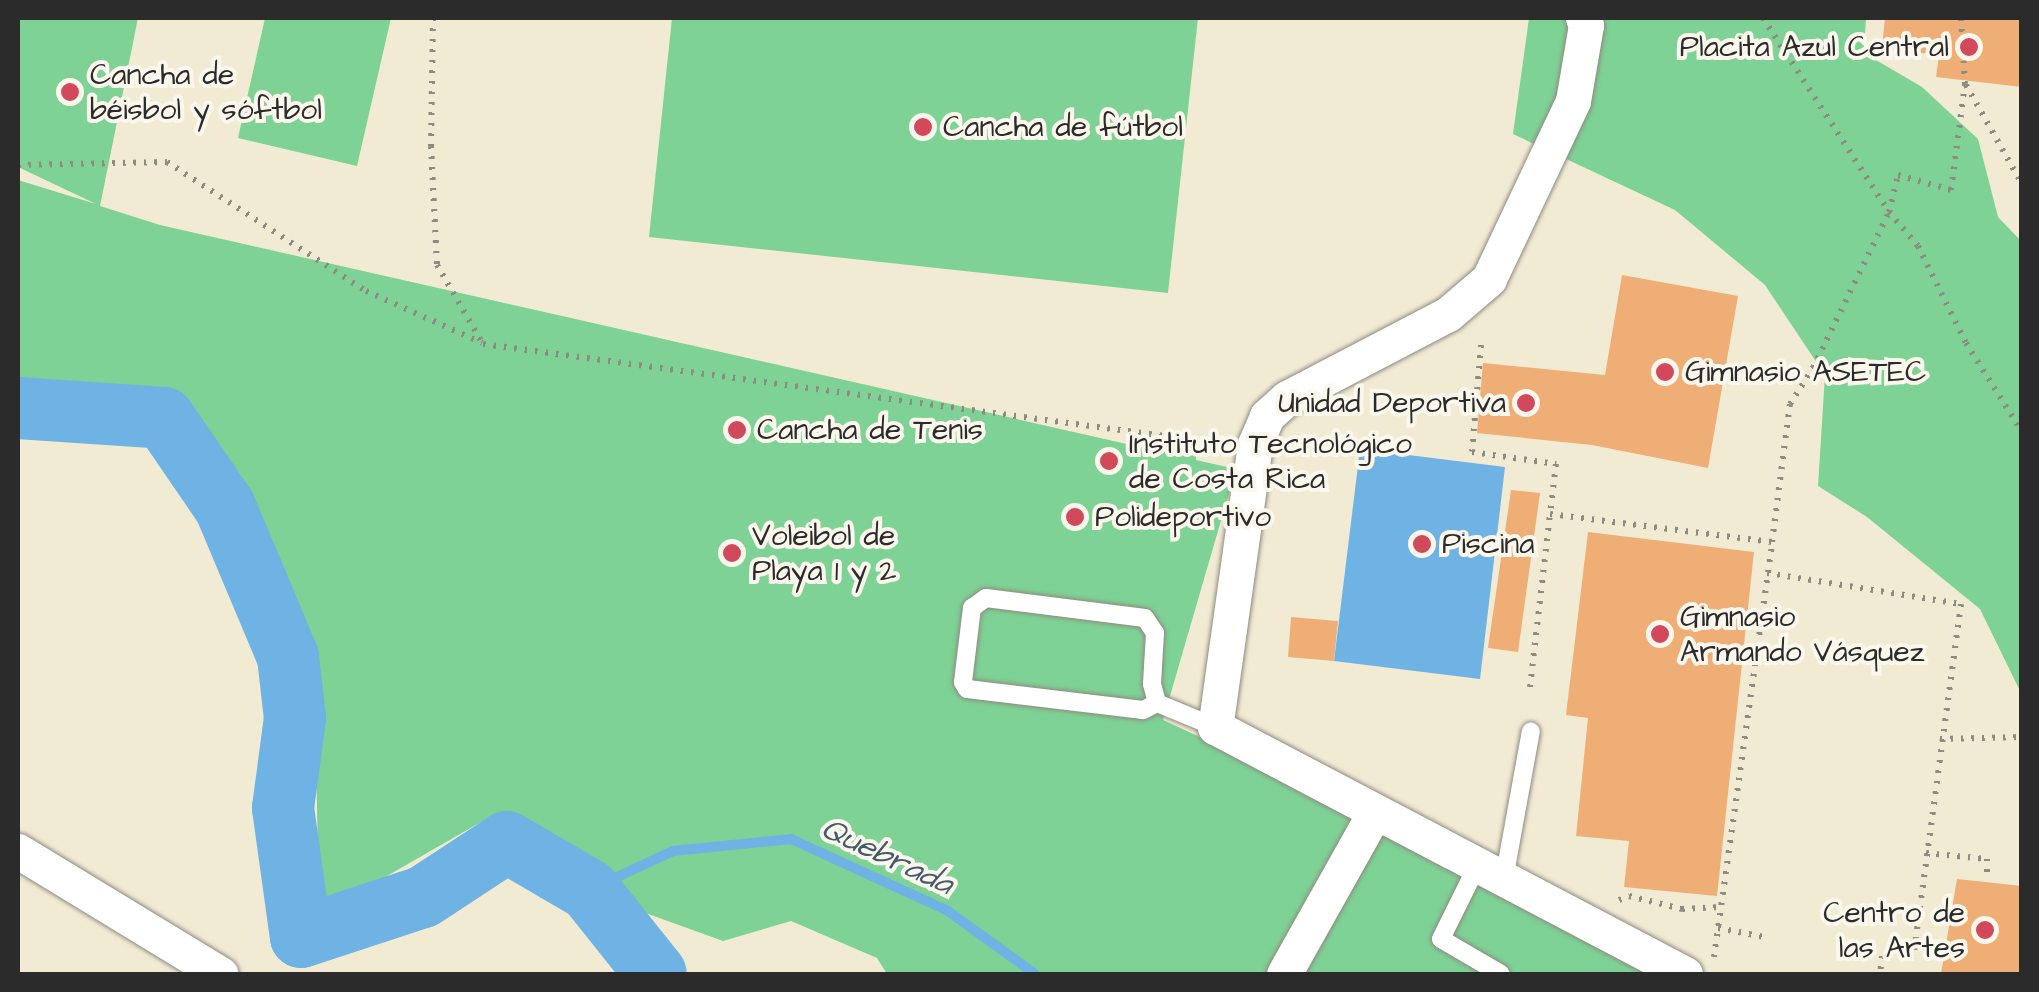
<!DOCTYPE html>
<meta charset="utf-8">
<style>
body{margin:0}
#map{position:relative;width:2039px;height:992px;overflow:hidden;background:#f2ebd4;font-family:"Architects Daughter",sans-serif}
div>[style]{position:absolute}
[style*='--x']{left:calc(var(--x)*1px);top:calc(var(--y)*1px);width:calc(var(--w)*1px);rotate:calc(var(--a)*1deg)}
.green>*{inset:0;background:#7ed295}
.water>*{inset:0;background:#6fb2e4}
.stream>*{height:10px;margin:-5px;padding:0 5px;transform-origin:5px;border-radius:5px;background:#6fb2e4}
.river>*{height:62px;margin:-31px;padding:0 31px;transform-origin:31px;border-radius:31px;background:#6fb2e4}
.building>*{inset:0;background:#f0ae77}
.path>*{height:6px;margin-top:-3px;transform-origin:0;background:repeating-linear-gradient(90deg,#8e8b80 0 2.5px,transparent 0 10.5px)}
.roads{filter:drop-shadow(0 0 2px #8e8b80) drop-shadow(0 0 2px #8e8b80)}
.service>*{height:18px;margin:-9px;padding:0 9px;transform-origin:9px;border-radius:9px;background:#fff}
.minor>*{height:35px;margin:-17.5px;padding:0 17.5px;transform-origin:17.5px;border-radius:17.5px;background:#fff}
.dots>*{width:28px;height:28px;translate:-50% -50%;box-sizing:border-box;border:5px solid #fbf7ec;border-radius:50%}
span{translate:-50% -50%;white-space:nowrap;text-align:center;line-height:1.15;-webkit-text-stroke:8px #fbf7ec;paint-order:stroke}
.poi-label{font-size:30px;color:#2b2b2b}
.right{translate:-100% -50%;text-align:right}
.left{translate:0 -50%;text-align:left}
.water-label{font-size:32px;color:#435a6c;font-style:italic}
.frame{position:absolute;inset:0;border:20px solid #2b2b2b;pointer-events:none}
</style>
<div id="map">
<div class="green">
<div style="clip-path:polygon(18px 18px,138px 18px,100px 206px,160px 225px,1140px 447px,1196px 454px,1196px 460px,1236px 469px,1163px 720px,1466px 860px,1685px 974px,887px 974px,877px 958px,791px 921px,723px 941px,640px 911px,538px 831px,488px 818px,319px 915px,314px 643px,184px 410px,18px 386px,18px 180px,96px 204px,18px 167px)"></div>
<div style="clip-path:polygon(265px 18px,391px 18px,357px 166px,238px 138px)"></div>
<div style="clip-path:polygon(672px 18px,1198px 18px,1168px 293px,649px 237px)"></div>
<div style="clip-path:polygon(1529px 18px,1866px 18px,1864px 53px,1922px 87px,1978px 139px,1998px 217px,2021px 241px,2021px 693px,1980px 609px,1867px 517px,1818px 486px,1825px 375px,1765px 285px,1675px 210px,1513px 134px)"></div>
</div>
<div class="water">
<div style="clip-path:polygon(1360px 449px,1505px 467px,1480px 679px,1334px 661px)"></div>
</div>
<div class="stream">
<div style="--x:589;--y:890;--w:93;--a:-24.9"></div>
<div style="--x:673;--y:851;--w:119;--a:-5.8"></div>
<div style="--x:791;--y:839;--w:173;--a:24.6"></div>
<div style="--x:948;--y:911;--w:107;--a:35.9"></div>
</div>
<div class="river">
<div style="--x:18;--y:408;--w:146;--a:3.9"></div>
<div style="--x:164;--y:418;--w:108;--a:55.6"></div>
<div style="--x:225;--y:507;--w:163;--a:67.2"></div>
<div style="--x:288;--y:657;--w:61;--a:83.5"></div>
<div style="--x:295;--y:718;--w:91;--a:97.6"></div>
<div style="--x:283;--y:808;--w:130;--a:82.1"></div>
<div style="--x:301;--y:937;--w:128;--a:-18.2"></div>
<div style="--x:423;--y:897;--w:100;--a:-33.2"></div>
<div style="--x:507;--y:842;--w:95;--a:30.3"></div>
<div style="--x:589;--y:890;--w:107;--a:51.4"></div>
</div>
<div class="building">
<div style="clip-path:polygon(1885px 18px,2022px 18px,2022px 87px,1936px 77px,1939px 55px,1882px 48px)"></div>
<div style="clip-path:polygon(1622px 275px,1738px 296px,1708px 468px,1592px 445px,1477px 433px,1483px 363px,1605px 375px)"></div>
<div style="clip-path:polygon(1511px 490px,1540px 493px,1518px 652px,1488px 648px)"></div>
<div style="clip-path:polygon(1588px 532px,1754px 552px,1717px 896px,1624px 887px,1629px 841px,1576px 836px,1588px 718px,1566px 715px)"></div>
<div style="clip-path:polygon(1291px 617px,1338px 621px,1334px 661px,1288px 657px)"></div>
<div style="clip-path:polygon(1957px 879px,2022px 886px,2022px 974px,1941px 974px)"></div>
</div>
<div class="path">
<div style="--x:433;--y:18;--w:128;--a:90.9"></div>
<div style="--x:431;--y:146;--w:119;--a:87.1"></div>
<div style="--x:437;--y:265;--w:91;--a:59.8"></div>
<div style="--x:483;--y:344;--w:748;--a:7.69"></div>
<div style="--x:1763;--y:18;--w:231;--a:57"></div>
<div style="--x:1889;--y:212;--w:45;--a:49.5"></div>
<div style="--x:1918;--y:246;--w:108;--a:63.7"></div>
<div style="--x:1966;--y:343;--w:105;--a:57.8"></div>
<div style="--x:1966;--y:85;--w:114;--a:60.5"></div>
<div style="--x:18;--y:165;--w:149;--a:-1.2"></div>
<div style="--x:167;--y:162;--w:237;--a:33"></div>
<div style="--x:366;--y:291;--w:127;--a:24.1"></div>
<div style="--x:1481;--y:345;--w:107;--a:94.8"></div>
<div style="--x:1472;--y:452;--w:85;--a:8.1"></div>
<div style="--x:1556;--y:464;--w:50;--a:96.8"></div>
<div style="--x:1767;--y:573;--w:196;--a:9.1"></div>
<div style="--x:1961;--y:604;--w:357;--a:97.7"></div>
<div style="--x:1913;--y:958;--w:31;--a:-176"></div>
<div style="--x:1882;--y:956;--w:18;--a:96"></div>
<div style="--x:1530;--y:687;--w:174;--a:-83.4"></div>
<div style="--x:1550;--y:514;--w:224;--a:7.2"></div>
<div style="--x:1772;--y:542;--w:139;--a:-82.6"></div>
<div style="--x:1790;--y:404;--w:43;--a:-57.4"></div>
<div style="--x:1813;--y:368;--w:174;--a:-64"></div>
<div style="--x:1889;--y:212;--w:38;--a:-76"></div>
<div style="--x:1898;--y:175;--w:55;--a:15.8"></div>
<div style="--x:1951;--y:190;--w:107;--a:-82.5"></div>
<div style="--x:1965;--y:84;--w:66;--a:-93.5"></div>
<div style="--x:1940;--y:739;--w:82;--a:-1.4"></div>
<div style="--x:1926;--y:853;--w:61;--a:5.6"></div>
<div style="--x:1987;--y:859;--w:14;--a:90"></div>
<div style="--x:1619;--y:900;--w:11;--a:-22"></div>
<div style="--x:1629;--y:896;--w:55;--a:13.8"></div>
<div style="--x:1682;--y:909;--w:39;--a:-3"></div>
<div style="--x:1718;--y:928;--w:47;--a:11.1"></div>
<div style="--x:1714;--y:957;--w:419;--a:-82"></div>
</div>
<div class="roads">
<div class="service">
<div style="--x:1157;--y:703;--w:16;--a:153"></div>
<div style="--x:1143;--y:710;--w:177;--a:-173.2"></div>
<div style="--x:967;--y:689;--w:8;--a:-120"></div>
<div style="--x:963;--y:682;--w:75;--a:-83.1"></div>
<div style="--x:972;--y:608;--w:17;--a:-36"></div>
<div style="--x:986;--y:598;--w:160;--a:7.2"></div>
<div style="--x:1145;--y:618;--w:18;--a:56"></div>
<div style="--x:1155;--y:633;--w:51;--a:93.4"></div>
<div style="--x:1152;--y:684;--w:20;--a:75"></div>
<div style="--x:1157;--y:703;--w:63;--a:22.5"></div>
<div style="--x:1477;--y:866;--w:81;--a:116.3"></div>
<div style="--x:1441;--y:939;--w:69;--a:30.3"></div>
<div style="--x:1504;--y:879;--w:150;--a:-79.7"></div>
</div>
<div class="minor">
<div style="--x:1583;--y:18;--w:8;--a:67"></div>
<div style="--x:1586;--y:25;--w:77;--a:99.7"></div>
<div style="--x:1573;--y:101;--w:197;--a:115.3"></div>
<div style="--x:1489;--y:279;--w:54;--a:139.5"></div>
<div style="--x:1448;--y:314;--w:182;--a:152.4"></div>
<div style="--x:1287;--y:398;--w:27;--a:138"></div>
<div style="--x:1267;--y:416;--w:30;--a:113"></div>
<div style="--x:1255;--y:444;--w:286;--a:98"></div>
<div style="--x:1215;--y:727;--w:531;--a:27.72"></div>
<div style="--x:18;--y:851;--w:237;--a:31.3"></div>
<div style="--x:1284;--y:974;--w:186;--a:-60.7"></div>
</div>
</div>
<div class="dots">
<div style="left:1969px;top:47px;background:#d1495b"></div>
<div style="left:70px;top:92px;background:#d1495b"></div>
<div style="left:923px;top:127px;background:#d1495b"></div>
<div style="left:1665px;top:372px;background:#d1495b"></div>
<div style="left:1526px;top:403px;background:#d1495b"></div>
<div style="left:737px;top:430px;background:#d1495b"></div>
<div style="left:1109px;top:461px;background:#d1495b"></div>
<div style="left:1075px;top:517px;background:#d1495b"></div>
<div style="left:1422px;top:544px;background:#d1495b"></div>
<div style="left:732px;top:553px;background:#d1495b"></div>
<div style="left:1660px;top:634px;background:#d1495b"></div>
<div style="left:1985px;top:930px;background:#d1495b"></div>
</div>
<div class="poi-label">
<span class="right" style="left:1949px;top:47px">Placita Azul Central</span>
<span class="left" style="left:90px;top:92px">Cancha de<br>béisbol y sóftbol</span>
<span class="left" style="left:943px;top:127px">Cancha de fútbol</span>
<span class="left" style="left:1685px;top:372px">Gimnasio ASETEC</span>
<span class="right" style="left:1506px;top:403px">Unidad Deportiva</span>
<span class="left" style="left:757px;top:430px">Cancha de Tenis</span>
<span class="left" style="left:1129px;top:461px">Instituto Tecnológico<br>de Costa Rica</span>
<span class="left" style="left:1095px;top:517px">Polideportivo</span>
<span class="left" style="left:752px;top:553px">Voleibol de<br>Playa 1 y 2</span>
<span class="left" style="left:1442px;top:544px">Piscina</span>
<span class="left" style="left:1680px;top:634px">Gimnasio<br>Armando Vásquez</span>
<span class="right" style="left:1965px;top:930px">Centro de<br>las Artes</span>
</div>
<div class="water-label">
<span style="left:887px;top:857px;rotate:25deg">Quebrada</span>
</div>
<div class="frame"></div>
</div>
